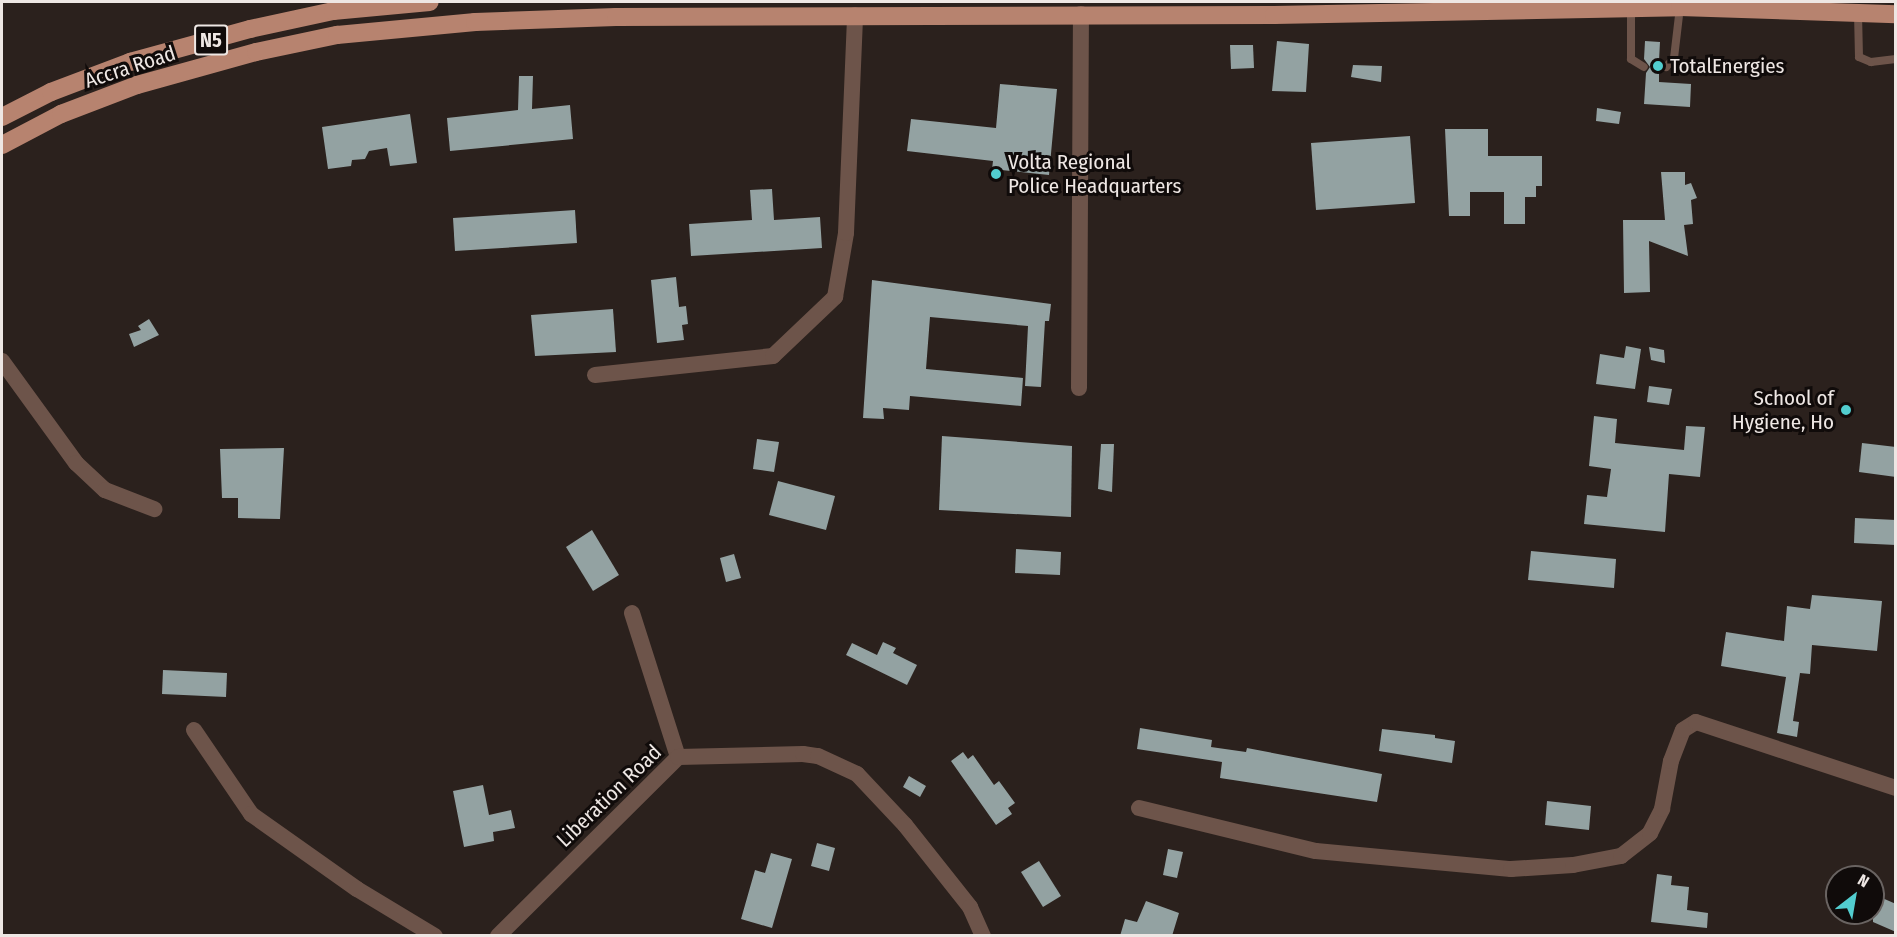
<!DOCTYPE html>
<style>
body{margin:0}
#map{position:relative;width:1897px;height:937px;overflow:hidden;background:#2b211d;font-family:"Fira Sans Condensed",sans-serif}
div>[style]{position:absolute}
[style*='--x']{left:calc(var(--x)*1px);top:calc(var(--y)*1px);width:calc(var(--w)*1px);rotate:calc(var(--a)*1deg)}
.building>*{inset:0;background:#93a2a2}
.lane>*{height:8px;margin:-4px;padding:0 4px;transform-origin:4px;border-radius:4px;background:#6d544a}
.street>*{height:16px;margin:-8px;padding:0 8px;transform-origin:8px;border-radius:8px;background:#6d544a}
.primary>*{height:18px;margin:-9px;padding:0 9px;transform-origin:9px;border-radius:9px;background:#b7836f}
.dots>*{width:16px;height:16px;translate:-50% -50%;box-sizing:border-box;border:3px solid #100b0a;border-radius:50%}
span{translate:-50% -50%;white-space:nowrap;text-align:center;line-height:1.15;-webkit-text-stroke:6px #100b0a;paint-order:stroke}
.shield-label span{padding:2px 4px;background:#100b0a;border:2px solid;border-radius:4px;-webkit-text-stroke-width:0}
.shield-label{font-size:20px;color:#eee7e4;font-weight:700}
.poi-label{font-size:21px;color:#eee7e4}
.left{translate:0 -50%;text-align:left}
.right{translate:-100% -50%;text-align:right}
.street-label{font-size:21px;color:#eee7e4}
.frame{position:absolute;inset:0;border:3px solid #eee7e4;pointer-events:none}
.north{position:absolute;left:1825px;top:865px;width:60px;height:60px;box-sizing:border-box;background:#100b0a;border:2px solid #696361;border-radius:50%;rotate:31deg;font-size:16px;font-weight:700;line-height:24px;text-align:center;color:#eee7e4}
.north::after{content:'';display:block;margin:auto;width:21px;height:27px;background:#52cdcf;clip-path:polygon(50% 0,100% 100%,50% 72%,0 100%)}
</style>
<div id="map">
<div class="building">
<div style="clip-path:polygon(1277px 41px,1309px 44px,1306px 92px,1272px 91px)"></div>
<div style="clip-path:polygon(1645px 41px,1660px 42px,1659px 61px,1653px 66px,1659px 73px,1659px 82px,1691px 84px,1690px 107px,1644px 104px,1646px 73px,1650px 67px,1644px 59px)"></div>
<div style="clip-path:polygon(1230px 45px,1253px 45px,1254px 68px,1231px 69px)"></div>
<div style="clip-path:polygon(1353px 65px,1382px 66px,1381px 82px,1351px 77px)"></div>
<div style="clip-path:polygon(519px 76px,533px 76px,532px 109px,570px 105px,573px 139px,450px 151px,447px 118px,518px 110px)"></div>
<div style="clip-path:polygon(1000px 84px,1057px 89px,1049px 175px,992px 169px,993px 161px,907px 151px,911px 119px,996px 128px)"></div>
<div style="clip-path:polygon(1597px 108px,1621px 112px,1619px 124px,1596px 121px)"></div>
<div style="clip-path:polygon(410px 114px,417px 163px,390px 166px,387px 148px,369px 151px,365px 159px,352px 160px,351px 166px,328px 169px,322px 127px)"></div>
<div style="clip-path:polygon(1445px 129px,1488px 129px,1488px 156px,1542px 156px,1542px 186px,1536px 186px,1536px 197px,1525px 197px,1525px 224px,1504px 224px,1504px 192px,1470px 192px,1470px 216px,1449px 216px)"></div>
<div style="clip-path:polygon(1410px 136px,1415px 203px,1316px 210px,1311px 143px)"></div>
<div style="clip-path:polygon(1661px 172px,1685px 172px,1685px 185px,1691px 183px,1697px 198px,1691px 200px,1693px 224px,1684px 225px,1688px 256px,1649px 241px,1650px 292px,1624px 293px,1623px 220px,1665px 220px)"></div>
<div style="clip-path:polygon(772px 189px,774px 220px,820px 217px,822px 248px,691px 256px,689px 224px,752px 220px,750px 190px)"></div>
<div style="clip-path:polygon(575px 210px,577px 243px,455px 251px,453px 218px)"></div>
<div style="clip-path:polygon(676px 277px,679px 307px,686px 306px,688px 324px,682px 325px,684px 340px,657px 343px,651px 280px)"></div>
<div style="clip-path:polygon(872px 280px,1051px 304px,1049px 321px,1045px 321px,1041px 387px,1025px 386px,1028px 326px,930px 317px,926px 369px,1023px 378px,1021px 406px,910px 396px,909px 410px,883px 408px,884px 419px,863px 418px)"></div>
<div style="clip-path:polygon(613px 309px,616px 352px,535px 356px,531px 315px)"></div>
<div style="clip-path:polygon(149px 319px,159px 335px,134px 347px,129px 334px,141px 330px,138px 326px)"></div>
<div style="clip-path:polygon(1626px 346px,1641px 349px,1635px 389px,1596px 384px,1600px 354px,1624px 358px)"></div>
<div style="clip-path:polygon(1649px 347px,1664px 350px,1665px 363px,1651px 360px)"></div>
<div style="clip-path:polygon(1649px 386px,1672px 389px,1669px 405px,1647px 402px)"></div>
<div style="clip-path:polygon(1594px 416px,1617px 419px,1615px 443px,1684px 450px,1686px 426px,1705px 427px,1700px 477px,1669px 474px,1665px 532px,1584px 524px,1587px 495px,1607px 497px,1611px 469px,1589px 466px)"></div>
<div style="clip-path:polygon(942px 436px,1072px 446px,1071px 517px,939px 510px)"></div>
<div style="clip-path:polygon(757px 439px,779px 442px,774px 472px,753px 469px)"></div>
<div style="clip-path:polygon(1862px 443px,1896px 447px,1896px 477px,1859px 472px)"></div>
<div style="clip-path:polygon(1101px 444px,1114px 444px,1112px 492px,1098px 489px)"></div>
<div style="clip-path:polygon(284px 448px,280px 519px,238px 518px,238px 498px,222px 498px,220px 449px)"></div>
<div style="clip-path:polygon(778px 481px,835px 496px,826px 530px,769px 515px)"></div>
<div style="clip-path:polygon(1855px 518px,1896px 520px,1896px 545px,1854px 543px)"></div>
<div style="clip-path:polygon(592px 530px,619px 575px,593px 591px,566px 547px)"></div>
<div style="clip-path:polygon(1016px 549px,1061px 552px,1060px 575px,1015px 573px)"></div>
<div style="clip-path:polygon(1531px 551px,1616px 559px,1614px 588px,1528px 580px)"></div>
<div style="clip-path:polygon(734px 554px,741px 578px,726px 582px,720px 558px)"></div>
<div style="clip-path:polygon(1812px 595px,1882px 601px,1877px 651px,1812px 645px,1810px 674px,1800px 673px,1793px 721px,1799px 722px,1797px 737px,1777px 733px,1786px 677px,1721px 666px,1726px 632px,1784px 641px,1787px 606px,1810px 609px)"></div>
<div style="clip-path:polygon(883px 642px,896px 648px,893px 653px,917px 665px,907px 685px,846px 655px,852px 643px,877px 655px)"></div>
<div style="clip-path:polygon(163px 670px,227px 673px,226px 697px,162px 694px)"></div>
<div style="clip-path:polygon(1140px 728px,1212px 740px,1211px 747px,1246px 752px,1247px 748px,1382px 774px,1377px 802px,1220px 778px,1222px 762px,1137px 749px)"></div>
<div style="clip-path:polygon(1382px 729px,1435px 735px,1435px 738px,1455px 741px,1452px 763px,1379px 751px)"></div>
<div style="clip-path:polygon(963px 752px,968px 759px,973px 755px,994px 785px,999px 781px,1015px 803px,1008px 808px,1012px 814px,996px 825px,951px 761px)"></div>
<div style="clip-path:polygon(909px 776px,926px 786px,920px 797px,903px 787px)"></div>
<div style="clip-path:polygon(483px 785px,489px 815px,511px 810px,515px 828px,493px 832px,494px 841px,464px 847px,453px 791px)"></div>
<div style="clip-path:polygon(1547px 801px,1591px 806px,1589px 830px,1545px 825px)"></div>
<div style="clip-path:polygon(817px 843px,835px 848px,829px 871px,811px 866px)"></div>
<div style="clip-path:polygon(1168px 849px,1183px 852px,1177px 878px,1163px 875px)"></div>
<div style="clip-path:polygon(771px 853px,792px 859px,772px 928px,741px 919px,755px 870px,765px 873px)"></div>
<div style="clip-path:polygon(1039px 861px,1061px 896px,1043px 907px,1021px 872px)"></div>
<div style="clip-path:polygon(1657px 874px,1672px 876px,1671px 885px,1689px 887px,1687px 910px,1708px 913px,1707px 928px,1651px 922px)"></div>
<div style="clip-path:polygon(1873px 894px,1896px 904px,1896px 932px,1873px 922px)"></div>
<div style="clip-path:polygon(1146px 901px,1179px 913px,1172px 936px,1120px 936px,1125px 919px,1137px 922px)"></div>
</div>
<div class="lane">
<div style="--x:1631;--y:8;--w:51;--a:90"></div>
<div style="--x:1631;--y:59;--w:15;--a:32"></div>
<div style="--x:1858;--y:13;--w:44;--a:88.7"></div>
<div style="--x:1859;--y:57;--w:13;--a:23"></div>
<div style="--x:1871;--y:62;--w:25;--a:-7"></div>
<div style="--x:1659;--y:67;--w:7;--a:0"></div>
<div style="--x:1666;--y:67;--w:12;--a:-48"></div>
<div style="--x:1674;--y:58;--w:51;--a:-83.3"></div>
</div>
<div class="street">
<div style="--x:2;--y:361;--w:126;--a:54"></div>
<div style="--x:76;--y:463;--w:40;--a:43"></div>
<div style="--x:105;--y:490;--w:53;--a:21.2"></div>
<div style="--x:595;--y:375;--w:179;--a:-6.1"></div>
<div style="--x:773;--y:356;--w:86;--a:-43.6"></div>
<div style="--x:835;--y:297;--w:65;--a:-80.2"></div>
<div style="--x:846;--y:233;--w:218;--a:-87.6"></div>
<div style="--x:1079;--y:388;--w:374;--a:-89.7"></div>
<div style="--x:632;--y:613;--w:151;--a:72.3"></div>
<div style="--x:194;--y:730;--w:102;--a:55.8"></div>
<div style="--x:251;--y:814;--w:130;--a:35.3"></div>
<div style="--x:357;--y:889;--w:91;--a:31.1"></div>
<div style="--x:1139;--y:808;--w:182;--a:13.7"></div>
<div style="--x:1316;--y:851;--w:196;--a:5.3"></div>
<div style="--x:1511;--y:869;--w:62;--a:-3.7"></div>
<div style="--x:1573;--y:865;--w:49;--a:-10.6"></div>
<div style="--x:1621;--y:856;--w:37;--a:-38"></div>
<div style="--x:1650;--y:833;--w:27;--a:-63"></div>
<div style="--x:1662;--y:809;--w:49;--a:-79.4"></div>
<div style="--x:1671;--y:761;--w:33;--a:-69"></div>
<div style="--x:1683;--y:730;--w:15;--a:-32"></div>
<div style="--x:1696;--y:722;--w:211;--a:18.3"></div>
<div style="--x:498;--y:936;--w:254;--a:-44.8"></div>
<div style="--x:678;--y:757;--w:125;--a:-1.4"></div>
<div style="--x:803;--y:754;--w:15;--a:8"></div>
<div style="--x:818;--y:756;--w:43;--a:24.8"></div>
<div style="--x:857;--y:774;--w:70;--a:46.7"></div>
<div style="--x:905;--y:825;--w:105;--a:51.6"></div>
<div style="--x:970;--y:907;--w:32;--a:66"></div>
</div>
<div class="primary">
<div style="--x:2;--y:117;--w:55;--a:-27"></div>
<div style="--x:51;--y:92;--w:85;--a:-20.8"></div>
<div style="--x:130;--y:62;--w:124;--a:-15.4"></div>
<div style="--x:250;--y:29;--w:85;--a:-12.2"></div>
<div style="--x:333;--y:11;--w:97;--a:-5.3"></div>
<div style="--x:2;--y:145;--w:67;--a:-27.7"></div>
<div style="--x:61;--y:114;--w:81;--a:-20.9"></div>
<div style="--x:137;--y:85;--w:123;--a:-15.5"></div>
<div style="--x:256;--y:52;--w:83;--a:-11.9"></div>
<div style="--x:337;--y:35;--w:139;--a:-5.4"></div>
<div style="--x:475;--y:22;--w:141;--a:-2"></div>
<div style="--x:616;--y:17;--w:658;--a:-0.17"></div>
<div style="--x:1274;--y:15;--w:406;--a:-1.1"></div>
<div style="--x:1680;--y:7;--w:216;--a:1.9"></div>
</div>
<div class="dots">
<div style="left:1658px;top:66px;background:#52cdcf"></div>
<div style="left:996px;top:174px;background:#52cdcf"></div>
<div style="left:1846px;top:410px;background:#52cdcf"></div>
</div>
<div class="shield-label">
<span style="left:211px;top:40px">N5</span>
</div>
<div class="poi-label">
<span class="left" style="left:1670px;top:66px">TotalEnergies</span>
<span class="left" style="left:1008px;top:174px">Volta Regional<br>Police Headquarters</span>
<span class="right" style="left:1834px;top:410px">School of<br>Hygiene, Ho</span>
</div>
<div class="street-label">
<span style="left:130px;top:67px;rotate:-18deg">Accra Road</span>
<span style="left:609px;top:796px;rotate:-44deg">Liberation Road</span>
</div>
<div class="frame"></div>
<div class="north">N</div>
</div>
